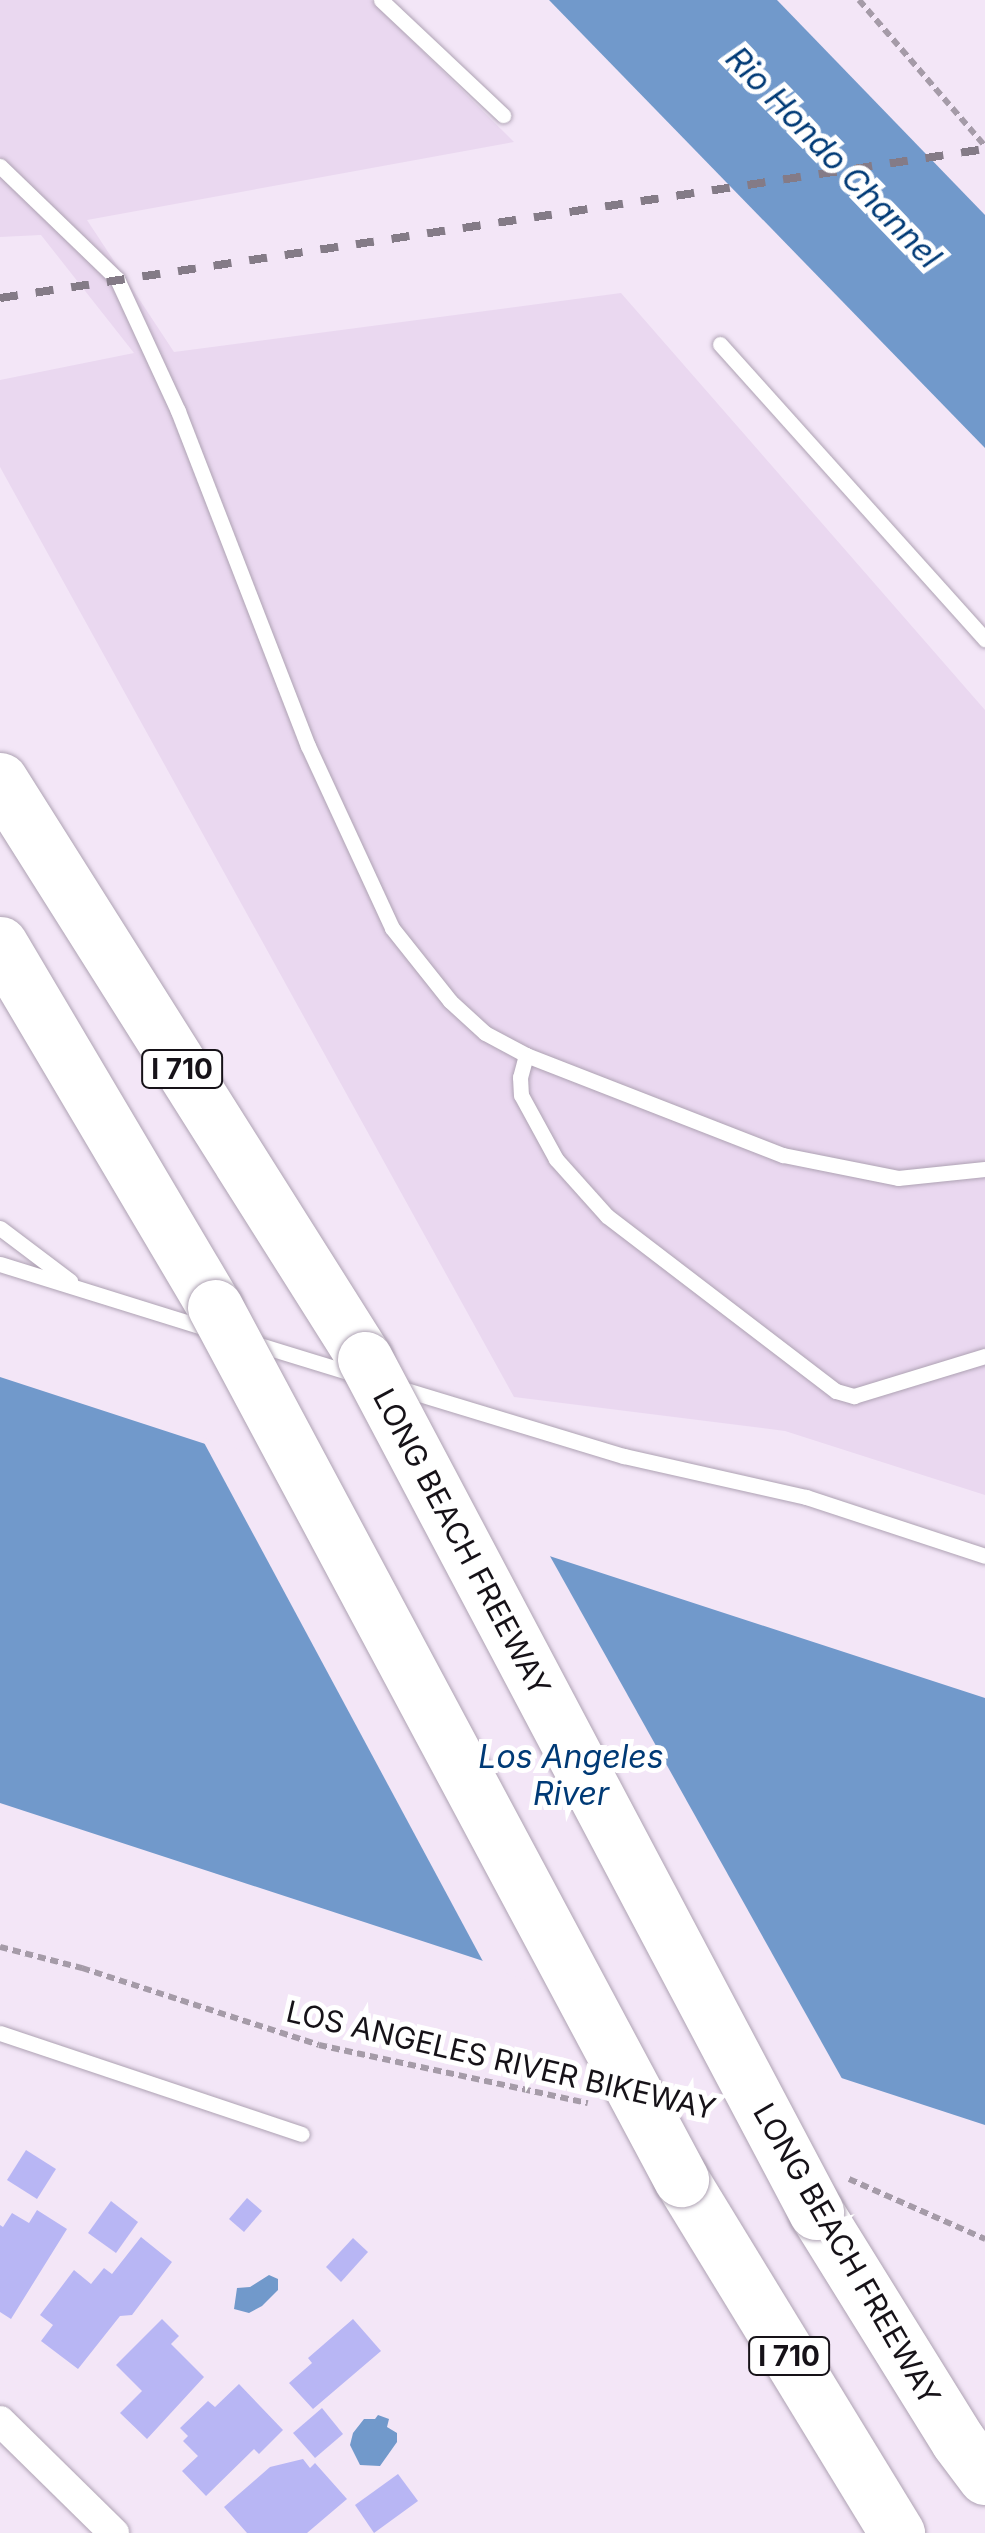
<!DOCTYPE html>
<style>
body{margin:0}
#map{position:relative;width:985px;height:2533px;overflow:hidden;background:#f3e6f7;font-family:Inter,sans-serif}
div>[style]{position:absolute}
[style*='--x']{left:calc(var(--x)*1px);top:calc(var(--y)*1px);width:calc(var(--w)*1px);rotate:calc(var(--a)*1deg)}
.built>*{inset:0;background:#ead8f0}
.water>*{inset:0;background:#7199cb}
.pier>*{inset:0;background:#f3e6f7}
.building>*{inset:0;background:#b8b6f4}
.path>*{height:6px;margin-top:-3px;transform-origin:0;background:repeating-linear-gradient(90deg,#a59ba8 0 8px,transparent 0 13px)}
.roads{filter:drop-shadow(0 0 2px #aea2b3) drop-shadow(0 0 2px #aea2b3)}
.lane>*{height:15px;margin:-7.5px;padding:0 7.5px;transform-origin:7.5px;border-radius:7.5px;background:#fff}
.street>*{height:30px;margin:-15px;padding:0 15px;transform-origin:15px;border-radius:15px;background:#fff}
.highway>*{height:55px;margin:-27.5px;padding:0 27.5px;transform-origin:27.5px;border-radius:27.5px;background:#fff}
.rail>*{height:8px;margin-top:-4px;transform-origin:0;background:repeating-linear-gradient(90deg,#847b87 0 18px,transparent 0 36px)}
.bridges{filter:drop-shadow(0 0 2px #aea2b3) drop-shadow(0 0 2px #aea2b3)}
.highway-bridge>*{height:55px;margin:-27.5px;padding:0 27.5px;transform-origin:27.5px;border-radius:27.5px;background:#fff}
span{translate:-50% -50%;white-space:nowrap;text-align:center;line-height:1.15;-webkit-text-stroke:10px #fff;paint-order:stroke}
.shield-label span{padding:2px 8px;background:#fff;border:2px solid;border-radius:8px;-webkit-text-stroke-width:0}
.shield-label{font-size:28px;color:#161218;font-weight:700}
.street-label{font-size:30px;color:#161218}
.water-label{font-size:32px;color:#003a76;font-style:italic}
</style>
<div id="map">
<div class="built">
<div style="clip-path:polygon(0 0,371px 0,514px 142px,87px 220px,174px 352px,621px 293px,985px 710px,985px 1495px,785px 1431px,514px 1397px,0 467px,0 380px,134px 353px,41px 235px,0 237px)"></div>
</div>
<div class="water">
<div style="clip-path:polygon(549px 0,777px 0,985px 215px,985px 448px)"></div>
<div style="clip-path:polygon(0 1377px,985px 1698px,985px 2125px,0 1803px)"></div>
<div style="clip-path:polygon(269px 2275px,278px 2279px,278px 2290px,262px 2306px,249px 2313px,234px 2309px,237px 2288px,250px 2287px)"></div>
<div style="clip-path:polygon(378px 2415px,389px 2419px,387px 2427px,397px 2433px,397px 2442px,380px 2466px,360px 2465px,350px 2445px,353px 2433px,364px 2419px,375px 2419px)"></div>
</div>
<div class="pier">
<div style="clip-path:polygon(201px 1437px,546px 1549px,845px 2084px,486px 1967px)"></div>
</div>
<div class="building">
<div style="clip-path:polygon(26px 2150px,56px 2169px,37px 2199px,7px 2180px)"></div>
<div style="clip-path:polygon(247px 2198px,262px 2211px,244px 2232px,229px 2219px)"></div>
<div style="clip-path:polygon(111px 2201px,138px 2222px,116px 2253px,88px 2233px)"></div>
<div style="clip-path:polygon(37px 2210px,67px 2229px,11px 2319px,0 2312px,0 2225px,3px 2227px,12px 2213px,29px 2223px)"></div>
<div style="clip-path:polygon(141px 2237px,172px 2262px,132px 2315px,120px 2316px,78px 2369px,41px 2341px,53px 2325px,40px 2315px,74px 2270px,91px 2284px,104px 2268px,112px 2274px)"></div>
<div style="clip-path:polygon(353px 2238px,368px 2252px,341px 2282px,326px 2267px)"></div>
<div style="clip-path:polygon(162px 2319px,179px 2336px,171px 2344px,204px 2377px,147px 2439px,120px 2413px,142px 2391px,116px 2365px)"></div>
<div style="clip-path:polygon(353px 2319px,381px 2351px,313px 2409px,289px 2383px,312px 2363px,308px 2358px)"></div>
<div style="clip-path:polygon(239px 2384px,283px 2430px,259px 2454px,254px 2449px,206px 2496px,182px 2471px,198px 2456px,183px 2441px,188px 2436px,180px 2428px,208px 2401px,215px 2407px)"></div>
<div style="clip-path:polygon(322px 2408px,343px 2434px,315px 2458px,293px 2433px)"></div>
<div style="clip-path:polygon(303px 2459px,310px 2468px,315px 2463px,347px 2499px,307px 2533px,247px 2533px,224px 2507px,270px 2467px)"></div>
<div style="clip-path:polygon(398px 2474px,418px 2501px,374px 2533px,355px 2505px)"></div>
</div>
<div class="path">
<div style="--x:859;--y:0;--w:193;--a:49.2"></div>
<div style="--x:0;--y:1947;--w:85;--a:14.4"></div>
<div style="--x:82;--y:1968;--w:249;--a:18"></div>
<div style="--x:319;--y:2045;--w:275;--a:12.2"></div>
<div style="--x:849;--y:2179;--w:149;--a:23.8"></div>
</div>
<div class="roads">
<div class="lane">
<div style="--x:381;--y:0;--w:168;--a:43.3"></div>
<div style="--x:0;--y:166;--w:163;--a:44"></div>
<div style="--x:117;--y:279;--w:145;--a:65.2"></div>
<div style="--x:178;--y:411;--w:359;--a:68.8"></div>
<div style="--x:308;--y:746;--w:200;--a:65.2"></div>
<div style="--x:392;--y:928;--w:93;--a:51.5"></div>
<div style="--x:450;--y:1001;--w:47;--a:42.4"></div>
<div style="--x:485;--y:1033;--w:47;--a:28.2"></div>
<div style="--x:526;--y:1055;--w:276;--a:21.3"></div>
<div style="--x:783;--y:1155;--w:117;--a:11.3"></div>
<div style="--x:898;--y:1178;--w:87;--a:-5.9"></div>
<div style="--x:720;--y:344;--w:397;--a:48.1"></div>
<div style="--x:526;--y:1055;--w:23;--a:105"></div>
<div style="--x:520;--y:1077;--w:18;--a:87"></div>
<div style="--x:521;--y:1095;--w:73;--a:61.3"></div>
<div style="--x:556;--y:1159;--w:76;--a:48.2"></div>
<div style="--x:607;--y:1216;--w:288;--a:37.4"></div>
<div style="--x:836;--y:1391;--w:19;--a:16"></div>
<div style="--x:854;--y:1396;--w:137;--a:-17"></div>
<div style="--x:0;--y:1228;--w:88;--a:37.1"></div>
<div style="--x:0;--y:1264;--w:219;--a:17.3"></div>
<div style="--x:250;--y:1342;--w:112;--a:17.1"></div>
<div style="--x:393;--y:1386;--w:241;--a:16.9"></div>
<div style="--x:624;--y:1456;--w:187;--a:12.7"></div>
<div style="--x:806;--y:1497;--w:188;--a:18.2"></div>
<div style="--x:0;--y:2033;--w:318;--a:18.5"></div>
</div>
<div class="street">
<div style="--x:0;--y:2421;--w:160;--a:44.5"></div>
</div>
<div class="highway">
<div style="--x:0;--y:780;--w:684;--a:57.77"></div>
<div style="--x:0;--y:944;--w:422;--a:59.4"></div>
<div style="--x:681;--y:2179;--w:415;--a:58.6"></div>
<div style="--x:816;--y:2212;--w:269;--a:58.2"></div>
<div style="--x:958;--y:2441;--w:45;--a:53.1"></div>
</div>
</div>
<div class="rail">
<div style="--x:0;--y:298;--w:996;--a:-8.6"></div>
</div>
<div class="bridges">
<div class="highway-bridge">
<div style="--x:215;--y:1307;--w:989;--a:61.88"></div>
<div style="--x:365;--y:1359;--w:965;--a:62.13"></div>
</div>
</div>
<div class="shield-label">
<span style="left:182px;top:1069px">I 710</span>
<span style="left:789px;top:2356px">I 710</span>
</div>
<div class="street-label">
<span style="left:462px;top:1542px;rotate:62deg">LONG BEACH FREEWAY</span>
<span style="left:501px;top:2060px;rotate:13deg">LOS ANGELES RIVER BIKEWAY</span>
<span style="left:847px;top:2254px;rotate:60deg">LONG BEACH FREEWAY</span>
</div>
<div class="water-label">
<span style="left:833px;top:158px;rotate:46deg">Rio Hondo Channel</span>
<span style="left:571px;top:1776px">Los Angeles<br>River</span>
</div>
</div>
